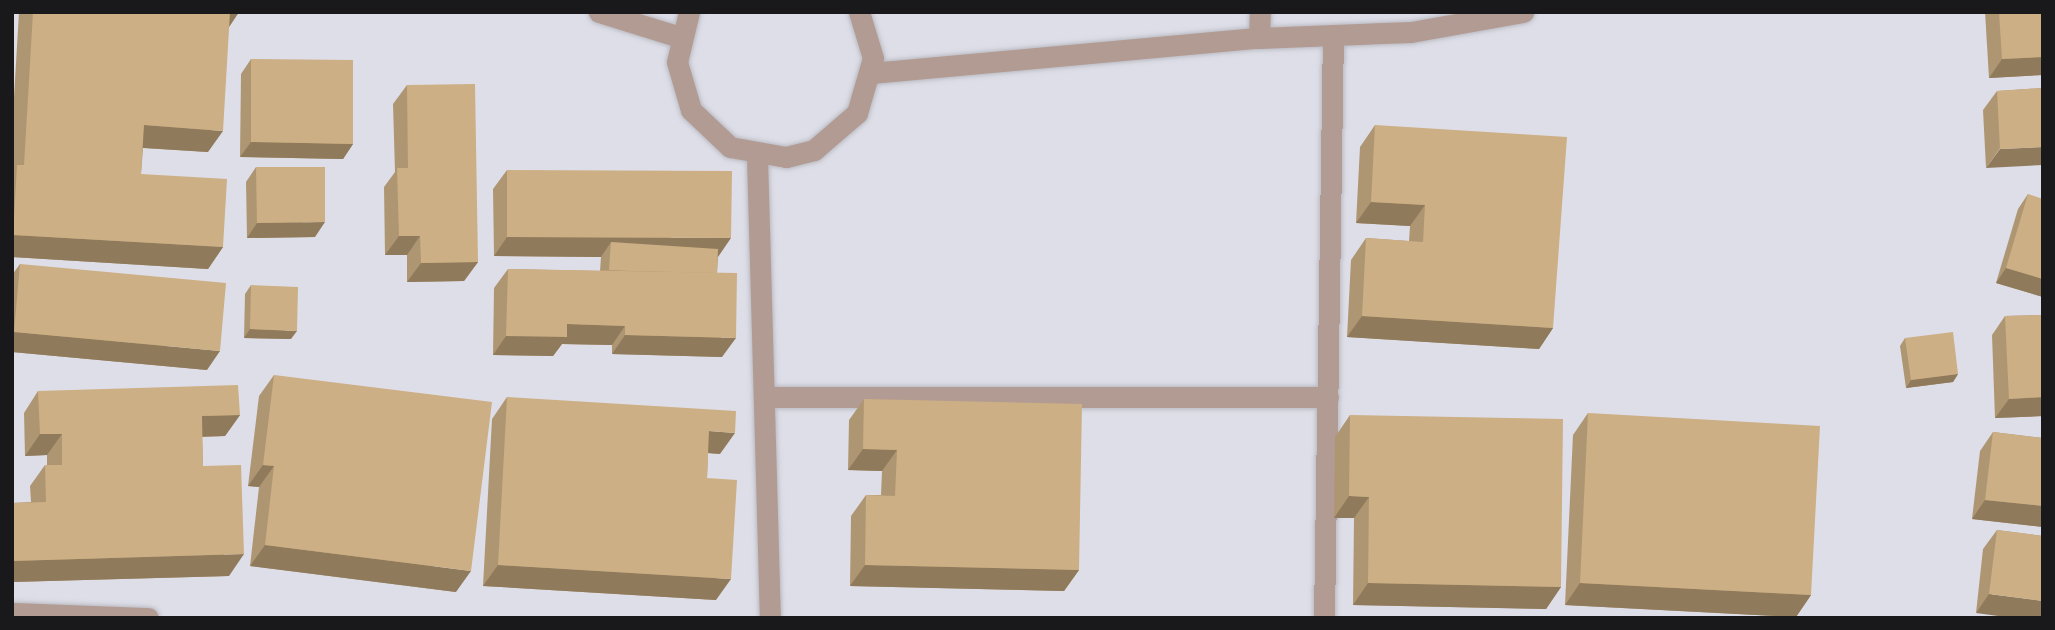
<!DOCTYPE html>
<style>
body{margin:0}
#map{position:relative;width:2055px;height:630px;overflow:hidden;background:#dedee8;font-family:Literata,serif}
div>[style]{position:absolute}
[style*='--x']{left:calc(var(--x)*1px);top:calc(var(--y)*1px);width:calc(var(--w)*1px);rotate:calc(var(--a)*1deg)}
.roads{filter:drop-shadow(0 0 2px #bbbbc3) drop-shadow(0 0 2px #bbbbc3)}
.minor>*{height:21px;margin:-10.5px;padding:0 10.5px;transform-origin:10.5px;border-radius:10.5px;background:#b29b93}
.wall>*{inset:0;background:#af9672}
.shaded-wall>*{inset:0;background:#8f7a5c}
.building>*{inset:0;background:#ccaf84}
span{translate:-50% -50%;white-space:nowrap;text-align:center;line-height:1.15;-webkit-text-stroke:7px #fff;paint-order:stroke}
.frame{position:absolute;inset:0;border:14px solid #19191c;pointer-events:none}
</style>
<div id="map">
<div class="roads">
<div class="minor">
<div style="--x:599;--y:12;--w:85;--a:17.2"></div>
<div style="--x:689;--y:12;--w:51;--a:103.5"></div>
<div style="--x:677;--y:62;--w:50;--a:73.7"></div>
<div style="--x:691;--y:110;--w:54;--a:43.5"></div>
<div style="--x:730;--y:147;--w:57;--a:10.1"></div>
<div style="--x:786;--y:157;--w:29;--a:-14"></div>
<div style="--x:814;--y:150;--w:57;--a:-40.7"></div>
<div style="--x:857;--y:113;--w:57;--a:-73.8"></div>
<div style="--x:873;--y:58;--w:48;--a:-106.9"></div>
<div style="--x:1259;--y:38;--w:26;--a:-88"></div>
<div style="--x:871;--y:73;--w:390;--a:-5.2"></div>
<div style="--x:1259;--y:38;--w:152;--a:-2.3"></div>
<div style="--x:1411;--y:32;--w:114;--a:-10.1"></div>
<div style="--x:757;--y:156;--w:462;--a:88.4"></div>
<div style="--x:764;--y:397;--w:564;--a:0"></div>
<div style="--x:12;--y:613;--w:136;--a:2.1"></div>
<div style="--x:1324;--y:618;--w:583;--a:-89.12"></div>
</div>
</div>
<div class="wall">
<div style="clip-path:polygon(19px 12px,239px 12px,229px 27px,208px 152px,143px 148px,141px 174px,223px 247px,208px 269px,12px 257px,12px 131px)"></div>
<div style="clip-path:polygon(1985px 12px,2043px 12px,2043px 75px,1989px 78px)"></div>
<div style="clip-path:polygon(251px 59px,353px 144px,343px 159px,240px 157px,241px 74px)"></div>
<div style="clip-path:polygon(407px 85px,478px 262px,464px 281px,407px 282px,407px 255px,385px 255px,384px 187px,395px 172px,393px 104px)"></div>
<div style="clip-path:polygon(2043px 88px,1986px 168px,1983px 110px,1997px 91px)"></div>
<div style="clip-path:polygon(1375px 125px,1553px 328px,1539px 349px,1347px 337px,1351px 260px,1366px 238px,1409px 241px,1410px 226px,1356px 223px,1360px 147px)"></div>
<div style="clip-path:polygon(256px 167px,315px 237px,247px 238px,246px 182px)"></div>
<div style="clip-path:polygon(507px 170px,718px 257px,717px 273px,722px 357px,612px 354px,612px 345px,562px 344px,553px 356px,493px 355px,494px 288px,508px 269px,600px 271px,601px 257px,494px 256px,493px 189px)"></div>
<div style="clip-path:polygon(2028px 194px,2043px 297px,1996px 283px,2018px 209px)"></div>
<div style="clip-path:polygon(20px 264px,207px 370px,12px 352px,12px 275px)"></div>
<div style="clip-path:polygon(251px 285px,291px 339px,244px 338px,245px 294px)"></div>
<div style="clip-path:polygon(2043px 315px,2043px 416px,1995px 418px,1992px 335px,2005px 316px)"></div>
<div style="clip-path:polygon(1905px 338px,1958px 374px,1953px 382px,1906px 388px,1900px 346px)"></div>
<div style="clip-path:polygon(274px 375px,456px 592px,250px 566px,259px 487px,248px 486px,259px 396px)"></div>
<div style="clip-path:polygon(38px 391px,240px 415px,225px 436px,202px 437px,203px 466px,229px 576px,12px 582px,12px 503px,31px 502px,30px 486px,45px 465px,47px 465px,47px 455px,25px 456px,24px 413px)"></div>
<div style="clip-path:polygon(507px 397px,720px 454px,708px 453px,707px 478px,716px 600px,483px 586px,492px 419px)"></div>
<div style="clip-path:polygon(864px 399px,1079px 570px,1064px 591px,850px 586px,851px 516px,866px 495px,881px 495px,882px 471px,848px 470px,849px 420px)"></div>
<div style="clip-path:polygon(1588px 413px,1811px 595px,1796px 617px,1565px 605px,1573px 435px)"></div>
<div style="clip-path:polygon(1350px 415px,1561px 587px,1546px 609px,1353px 605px,1354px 518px,1334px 518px,1335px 437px)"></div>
<div style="clip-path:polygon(1993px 432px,2043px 438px,2043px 527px,1972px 519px,1980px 451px)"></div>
<div style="clip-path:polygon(1997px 530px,2043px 536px,1976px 613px,1983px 549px)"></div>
</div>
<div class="shaded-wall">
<div style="clip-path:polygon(226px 12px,239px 12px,229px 27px)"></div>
<div style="clip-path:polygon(2043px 57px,2043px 75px,1989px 78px,2002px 59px)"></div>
<div style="clip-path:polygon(144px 125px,223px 131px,208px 152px,129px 147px)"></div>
<div style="clip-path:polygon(251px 142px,353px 144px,343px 159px,240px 157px)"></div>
<div style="clip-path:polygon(2043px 147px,2043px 165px,1986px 168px,2000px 149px)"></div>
<div style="clip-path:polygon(1371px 202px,1425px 205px,1410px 226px,1356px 223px)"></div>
<div style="clip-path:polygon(325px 222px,315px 237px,247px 238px,257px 223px)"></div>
<div style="clip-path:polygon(13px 235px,223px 247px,208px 269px,12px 257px)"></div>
<div style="clip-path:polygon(399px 236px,420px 236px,407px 255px,385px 255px)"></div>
<div style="clip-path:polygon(507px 237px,731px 238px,718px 257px,611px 242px,601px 257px,494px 256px)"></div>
<div style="clip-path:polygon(478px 262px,464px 281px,407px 282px,421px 263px)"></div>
<div style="clip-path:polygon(2006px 268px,2043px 279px,2043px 297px,1996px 283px)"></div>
<div style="clip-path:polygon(1362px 316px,1553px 328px,1539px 349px,1347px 337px)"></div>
<div style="clip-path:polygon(567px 324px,625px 326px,612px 345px,562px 344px,553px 356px,493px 355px,506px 336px)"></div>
<div style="clip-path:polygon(250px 329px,297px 331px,291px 339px,244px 338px)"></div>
<div style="clip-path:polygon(14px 332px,220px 351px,207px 370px,12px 352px,12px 335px)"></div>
<div style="clip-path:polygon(625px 335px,736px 338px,722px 357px,612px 354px)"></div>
<div style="clip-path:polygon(1958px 374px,1953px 382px,1906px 388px,1911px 380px)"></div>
<div style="clip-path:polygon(2043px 397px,2043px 416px,1995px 418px,2009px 399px)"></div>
<div style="clip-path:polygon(240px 415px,225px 436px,187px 437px,202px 416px)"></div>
<div style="clip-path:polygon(709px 431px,735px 433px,720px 454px,694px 452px)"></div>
<div style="clip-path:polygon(40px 434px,62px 434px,47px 455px,25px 456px)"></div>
<div style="clip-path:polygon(863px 449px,897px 450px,882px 471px,848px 470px)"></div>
<div style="clip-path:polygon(263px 465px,274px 466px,259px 487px,248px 486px)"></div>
<div style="clip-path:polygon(1349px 496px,1369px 497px,1354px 518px,1334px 518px)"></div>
<div style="clip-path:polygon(1985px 500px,2043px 506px,2043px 527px,1972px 519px)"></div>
<div style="clip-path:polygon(265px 545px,471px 571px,456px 592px,250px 566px)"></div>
<div style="clip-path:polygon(244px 554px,229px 576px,12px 582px,12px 561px)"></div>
<div style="clip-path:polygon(498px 565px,731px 579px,716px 600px,483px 586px)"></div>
<div style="clip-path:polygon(865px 565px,1079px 570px,1064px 591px,850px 586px)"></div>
<div style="clip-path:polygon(1368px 583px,1561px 587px,1546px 609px,1353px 605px)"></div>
<div style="clip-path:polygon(1580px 583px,1811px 595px,1796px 617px,1565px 605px)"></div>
<div style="clip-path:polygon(1989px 594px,2043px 601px,2043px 618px,2013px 618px,1976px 613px)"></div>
</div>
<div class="building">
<div style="clip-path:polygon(33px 12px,230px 12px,223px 131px,144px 125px,141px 174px,227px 179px,223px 247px,13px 235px,17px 165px,24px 165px)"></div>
<div style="clip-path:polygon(1999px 12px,2043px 12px,2043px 57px,2002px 59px)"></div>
<div style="clip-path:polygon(251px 59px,353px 60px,353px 144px,251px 142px)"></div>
<div style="clip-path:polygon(475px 84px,478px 262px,421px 263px,420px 236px,399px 236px,397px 168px,408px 168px,407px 85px)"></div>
<div style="clip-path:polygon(2043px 88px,2043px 147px,2000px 149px,1997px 91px)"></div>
<div style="clip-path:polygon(1375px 125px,1567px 137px,1553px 328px,1362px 316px,1366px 238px,1423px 242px,1425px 205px,1371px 202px)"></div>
<div style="clip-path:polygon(256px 167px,325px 167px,325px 222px,257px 223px)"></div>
<div style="clip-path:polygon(507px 170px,732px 171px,731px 238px,507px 237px)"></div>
<div style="clip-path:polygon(2028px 194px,2043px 199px,2043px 279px,2006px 268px)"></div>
<div style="clip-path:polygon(611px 242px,718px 249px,717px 273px,632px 271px,609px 270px)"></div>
<div style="clip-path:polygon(20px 264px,226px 283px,220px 351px,14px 332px)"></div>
<div style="clip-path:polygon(508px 269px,737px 273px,736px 338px,625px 335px,625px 326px,567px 324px,567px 337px,506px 336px)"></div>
<div style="clip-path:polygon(251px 285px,298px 287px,297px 331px,250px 329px)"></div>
<div style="clip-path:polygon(2043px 315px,2043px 397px,2009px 399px,2005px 316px)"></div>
<div style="clip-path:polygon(1953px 332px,1958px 374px,1911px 380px,1905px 338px)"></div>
<div style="clip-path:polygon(274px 375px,492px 402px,471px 571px,265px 545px,274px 466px,263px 465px)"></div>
<div style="clip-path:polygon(238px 385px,240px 415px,202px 416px,203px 466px,241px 465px,244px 554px,12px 561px,12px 503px,46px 502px,45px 465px,62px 465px,62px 434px,40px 434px,38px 391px)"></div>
<div style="clip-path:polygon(507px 397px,736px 411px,735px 433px,709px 431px,707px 478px,737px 480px,731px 579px,498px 565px)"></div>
<div style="clip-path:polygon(864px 399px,1082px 404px,1079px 570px,865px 565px,866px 495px,895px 496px,897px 450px,863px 449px)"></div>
<div style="clip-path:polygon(1588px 413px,1820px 426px,1811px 595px,1580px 583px)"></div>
<div style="clip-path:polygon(1350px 415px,1563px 419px,1561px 587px,1368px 583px,1369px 497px,1349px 496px)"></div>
<div style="clip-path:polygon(1993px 432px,2043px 438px,2043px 506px,1985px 500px)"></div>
<div style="clip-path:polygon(1997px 530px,2043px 536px,2043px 601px,1989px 594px)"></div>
</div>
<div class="frame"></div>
</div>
